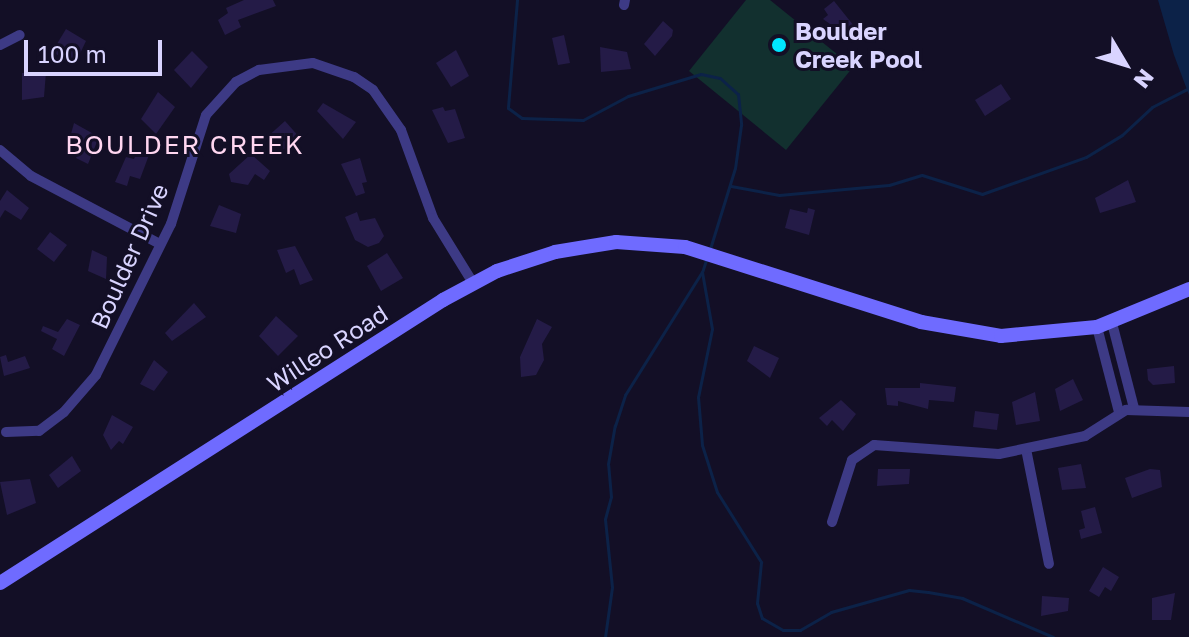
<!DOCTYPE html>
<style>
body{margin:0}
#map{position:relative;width:1189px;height:637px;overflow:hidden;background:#130f26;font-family:"Golos Text",sans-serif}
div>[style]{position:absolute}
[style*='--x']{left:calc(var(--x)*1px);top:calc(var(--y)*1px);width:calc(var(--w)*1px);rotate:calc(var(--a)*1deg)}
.green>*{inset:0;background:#12302f}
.water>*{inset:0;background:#0c2248}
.stream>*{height:3px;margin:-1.5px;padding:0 1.5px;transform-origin:1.5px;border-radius:1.5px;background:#0c2248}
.building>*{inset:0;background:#241b47}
.street>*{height:10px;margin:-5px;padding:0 5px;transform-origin:5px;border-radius:5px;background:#3d3a85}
.secondary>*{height:14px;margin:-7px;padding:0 7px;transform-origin:7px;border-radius:7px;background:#6f6bff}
.dots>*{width:22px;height:22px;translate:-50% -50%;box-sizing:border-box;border:4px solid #130f26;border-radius:50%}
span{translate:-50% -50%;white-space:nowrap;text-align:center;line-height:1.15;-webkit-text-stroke:6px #130f26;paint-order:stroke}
.poi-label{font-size:24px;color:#d9d4ff;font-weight:700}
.left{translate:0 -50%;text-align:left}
.street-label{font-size:24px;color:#d9d4ff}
.neighbourhood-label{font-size:26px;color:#ffd6f0;letter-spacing:2px}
.north{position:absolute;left:1085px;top:24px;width:80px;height:80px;-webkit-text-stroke:6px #130f26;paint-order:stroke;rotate:128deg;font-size:22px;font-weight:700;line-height:32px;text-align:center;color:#d9d4ff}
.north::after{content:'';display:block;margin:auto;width:28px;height:36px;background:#d9d4ff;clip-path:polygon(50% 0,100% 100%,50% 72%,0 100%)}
.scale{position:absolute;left:24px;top:40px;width:138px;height:36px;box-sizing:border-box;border:4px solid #d9d4ff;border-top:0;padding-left:10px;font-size:24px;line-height:28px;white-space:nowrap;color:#d9d4ff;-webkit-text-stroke:6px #130f26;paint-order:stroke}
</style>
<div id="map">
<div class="green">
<div style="clip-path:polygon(746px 0,770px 0,853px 67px,786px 150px,689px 71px)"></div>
</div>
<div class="water">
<div style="clip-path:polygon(1158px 0,1189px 0,1189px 95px,1174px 55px)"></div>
</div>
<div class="stream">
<div style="--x:517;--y:0;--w:108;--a:94.8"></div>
<div style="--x:508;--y:108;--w:17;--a:36"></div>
<div style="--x:522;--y:118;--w:61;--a:1.9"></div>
<div style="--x:583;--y:120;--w:51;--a:-28.1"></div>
<div style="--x:628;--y:96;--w:76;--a:-16.8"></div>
<div style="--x:701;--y:74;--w:19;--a:12"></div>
<div style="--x:720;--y:78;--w:24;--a:42"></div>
<div style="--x:738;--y:94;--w:31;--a:84"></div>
<div style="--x:741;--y:125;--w:43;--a:97.9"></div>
<div style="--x:735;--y:168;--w:85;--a:107.2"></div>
<div style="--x:731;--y:186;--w:49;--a:10.6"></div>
<div style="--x:779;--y:195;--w:110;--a:-5.2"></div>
<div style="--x:889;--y:185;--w:34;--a:-17"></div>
<div style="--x:922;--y:175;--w:63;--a:17.6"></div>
<div style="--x:982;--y:194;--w:110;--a:-19.6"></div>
<div style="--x:1086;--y:157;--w:42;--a:-31.4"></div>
<div style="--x:1122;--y:135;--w:41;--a:-43"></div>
<div style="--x:1152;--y:107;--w:42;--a:-27.2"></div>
<div style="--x:706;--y:260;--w:13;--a:108"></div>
<div style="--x:702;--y:272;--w:58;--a:80"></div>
<div style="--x:712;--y:329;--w:69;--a:101.6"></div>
<div style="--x:698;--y:397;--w:48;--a:85.2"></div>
<div style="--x:702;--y:445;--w:49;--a:72.3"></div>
<div style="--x:717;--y:492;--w:83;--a:57.8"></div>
<div style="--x:761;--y:562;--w:41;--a:95.6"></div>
<div style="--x:757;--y:603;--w:16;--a:72"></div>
<div style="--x:762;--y:618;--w:24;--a:30"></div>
<div style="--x:783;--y:630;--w:17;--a:0"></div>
<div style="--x:800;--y:630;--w:36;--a:-30"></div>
<div style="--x:831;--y:612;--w:81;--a:-15.8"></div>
<div style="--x:909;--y:590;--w:19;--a:6"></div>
<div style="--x:928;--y:592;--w:35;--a:10"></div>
<div style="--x:962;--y:598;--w:99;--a:23.2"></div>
<div style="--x:605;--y:637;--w:50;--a:-82"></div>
<div style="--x:612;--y:587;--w:68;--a:-95.9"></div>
<div style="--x:605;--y:519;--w:23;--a:-75"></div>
<div style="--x:611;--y:497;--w:33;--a:-95"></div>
<div style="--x:608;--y:464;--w:39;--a:-80"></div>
<div style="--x:615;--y:426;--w:33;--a:-72"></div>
<div style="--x:625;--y:395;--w:145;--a:-58"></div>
</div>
<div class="building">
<div style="clip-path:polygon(244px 0,273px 0,276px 6px,238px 20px,241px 27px,225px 35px,218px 20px,228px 13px,226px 8px)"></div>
<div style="clip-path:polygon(834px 1px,854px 26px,844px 34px,823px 19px,828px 15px,824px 9px)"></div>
<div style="clip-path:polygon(663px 21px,673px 30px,672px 36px,655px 56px,644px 44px)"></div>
<div style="clip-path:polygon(66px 29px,86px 41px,75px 64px,52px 52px)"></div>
<div style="clip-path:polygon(564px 35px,570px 63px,558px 65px,552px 38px)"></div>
<div style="clip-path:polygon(600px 47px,627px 52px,631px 69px,601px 72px)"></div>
<div style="clip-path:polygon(456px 50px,469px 76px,451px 87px,436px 63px)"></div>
<div style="clip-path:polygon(192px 51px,208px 67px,191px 88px,174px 70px)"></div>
<div style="clip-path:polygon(46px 72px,44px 97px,22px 100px,22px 73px)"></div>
<div style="clip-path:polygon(1001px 84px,1011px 99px,985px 116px,975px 100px)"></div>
<div style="clip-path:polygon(158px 92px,175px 107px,156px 134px,141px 119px)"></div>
<div style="clip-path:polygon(323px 103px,356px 122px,343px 139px,317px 111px)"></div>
<div style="clip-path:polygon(443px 107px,445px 111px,455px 109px,465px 138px,448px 143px,432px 110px)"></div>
<div style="clip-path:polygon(285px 121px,301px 139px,277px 153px,266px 138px)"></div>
<div style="clip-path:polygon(74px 123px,99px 137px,88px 164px,76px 158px,82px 147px,69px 141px)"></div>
<div style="clip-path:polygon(137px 152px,149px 155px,140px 179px,130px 176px,127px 186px,115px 182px,126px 157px,134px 159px)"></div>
<div style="clip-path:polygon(251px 154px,270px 171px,264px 180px,255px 174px,248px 185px,231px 182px,229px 174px)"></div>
<div style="clip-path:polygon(360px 158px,367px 182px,362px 183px,365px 193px,356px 196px,341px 164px)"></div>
<div style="clip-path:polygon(1128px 180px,1136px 202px,1100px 213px,1095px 198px)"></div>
<div style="clip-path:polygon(7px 190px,29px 208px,21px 220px,5px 210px,0 218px,0 201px)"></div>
<div style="clip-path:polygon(219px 205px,241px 214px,236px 233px,210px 226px)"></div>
<div style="clip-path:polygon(808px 208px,815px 210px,809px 235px,785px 228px,790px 209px,807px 213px)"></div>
<div style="clip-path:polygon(357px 212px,360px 221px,375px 218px,384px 236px,379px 243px,368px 247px,355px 240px,345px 217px)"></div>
<div style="clip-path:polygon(50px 232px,67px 245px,54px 262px,37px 249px)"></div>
<div style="clip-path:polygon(295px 246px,313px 280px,300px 285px,294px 269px,286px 273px,277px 250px)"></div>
<div style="clip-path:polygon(92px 250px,107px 257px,106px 279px,88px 271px)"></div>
<div style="clip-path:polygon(387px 253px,403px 278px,381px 291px,367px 266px)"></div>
<div style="clip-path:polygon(194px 303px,206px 317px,172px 341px,165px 333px)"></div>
<div style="clip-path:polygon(276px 316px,298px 336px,278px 356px,259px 336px)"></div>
<div style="clip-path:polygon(67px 319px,80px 325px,64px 356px,52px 349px,57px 339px,41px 331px,43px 326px,58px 332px)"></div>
<div style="clip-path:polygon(537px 319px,552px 327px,542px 344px,544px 360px,536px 375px,521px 377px,520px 357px)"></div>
<div style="clip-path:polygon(754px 346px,779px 358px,770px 378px,747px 361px)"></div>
<div style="clip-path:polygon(6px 355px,8px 362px,25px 356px,30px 368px,4px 376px,0 357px)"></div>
<div style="clip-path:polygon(154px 360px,168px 372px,154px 391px,140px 384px)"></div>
<div style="clip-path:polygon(1174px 366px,1175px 383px,1153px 385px,1148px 380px,1147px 369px)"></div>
<div style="clip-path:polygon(1073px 379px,1083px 400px,1060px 411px,1055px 389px)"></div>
<div style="clip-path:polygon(920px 383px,956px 387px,954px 402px,929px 400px,928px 409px,898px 401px,898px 406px,887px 405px,885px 388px,920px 388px)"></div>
<div style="clip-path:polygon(1035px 392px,1040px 421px,1016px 425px,1012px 402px)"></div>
<div style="clip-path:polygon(841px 400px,856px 414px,843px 431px,832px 420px,827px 426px,819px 418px)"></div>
<div style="clip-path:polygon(975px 411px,999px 414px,997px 430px,973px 427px)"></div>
<div style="clip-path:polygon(112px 415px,133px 427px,123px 444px,119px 441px,111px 450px,103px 435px)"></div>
<div style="clip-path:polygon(72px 456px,81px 471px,58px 488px,49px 475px)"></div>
<div style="clip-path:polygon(1081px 464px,1086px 488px,1062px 490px,1058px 468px)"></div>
<div style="clip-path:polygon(878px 469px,910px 469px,909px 484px,877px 486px)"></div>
<div style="clip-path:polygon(1150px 469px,1160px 470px,1162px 487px,1132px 498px,1125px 478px)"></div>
<div style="clip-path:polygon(30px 479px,36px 503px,7px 515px,0 482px)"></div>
<div style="clip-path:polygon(1095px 507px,1102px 533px,1081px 539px,1079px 530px,1085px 528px,1081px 511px)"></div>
<div style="clip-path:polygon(1103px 567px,1119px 577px,1111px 591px,1105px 587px,1099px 597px,1089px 591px)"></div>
<div style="clip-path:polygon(1175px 593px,1171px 620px,1152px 620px,1152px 598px)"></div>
<div style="clip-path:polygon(1042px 596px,1069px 598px,1068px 611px,1041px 616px)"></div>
</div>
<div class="street">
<div style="--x:624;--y:5;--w:5;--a:-79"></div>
<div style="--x:0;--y:45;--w:22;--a:-27"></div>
<div style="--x:0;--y:150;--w:40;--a:40"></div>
<div style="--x:31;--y:176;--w:146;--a:27.8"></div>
<div style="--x:1112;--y:323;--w:88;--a:75.5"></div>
<div style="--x:1097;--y:327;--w:88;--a:75.5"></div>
<div style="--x:6;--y:432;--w:33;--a:-2"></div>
<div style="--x:39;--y:431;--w:31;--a:-37"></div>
<div style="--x:64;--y:412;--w:49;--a:-49.1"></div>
<div style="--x:96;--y:375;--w:169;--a:-63.6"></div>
<div style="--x:171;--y:224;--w:114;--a:-72.2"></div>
<div style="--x:206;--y:115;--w:45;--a:-47.7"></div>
<div style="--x:236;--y:82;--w:26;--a:-28"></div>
<div style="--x:259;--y:70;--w:54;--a:-7.4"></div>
<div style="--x:313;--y:63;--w:43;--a:18.9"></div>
<div style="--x:354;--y:77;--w:23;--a:34"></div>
<div style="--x:373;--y:90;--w:49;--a:55"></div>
<div style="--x:401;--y:130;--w:94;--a:70"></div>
<div style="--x:433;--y:218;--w:76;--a:58.4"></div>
<div style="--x:1026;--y:449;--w:117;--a:78.7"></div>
<div style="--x:832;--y:522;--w:65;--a:-72.1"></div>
<div style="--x:852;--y:460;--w:27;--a:-34"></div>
<div style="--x:874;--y:445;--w:125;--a:4.1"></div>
<div style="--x:999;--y:454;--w:88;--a:-11.8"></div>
<div style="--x:1085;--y:436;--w:49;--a:-32.4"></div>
<div style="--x:1126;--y:410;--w:63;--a:1.8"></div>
</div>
<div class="secondary">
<div style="--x:0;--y:583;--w:526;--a:-32.57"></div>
<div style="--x:443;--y:300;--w:61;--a:-28.2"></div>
<div style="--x:497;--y:271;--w:61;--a:-18.1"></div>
<div style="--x:555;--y:252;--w:62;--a:-9.3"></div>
<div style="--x:616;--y:242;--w:69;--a:4.1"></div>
<div style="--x:685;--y:247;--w:248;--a:17.6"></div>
<div style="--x:921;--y:322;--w:81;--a:9.9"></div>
<div style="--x:1001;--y:336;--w:96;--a:-5.4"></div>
<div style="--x:1097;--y:327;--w:100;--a:-22.4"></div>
</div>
<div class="dots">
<div style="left:779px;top:45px;background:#00e5ff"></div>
</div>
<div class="poi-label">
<span class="left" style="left:795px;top:45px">Boulder<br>Creek Pool</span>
</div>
<div class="street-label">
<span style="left:129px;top:256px;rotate:-66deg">Boulder Drive</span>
<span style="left:327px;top:348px;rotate:-33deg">Willeo Road</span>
</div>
<div class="neighbourhood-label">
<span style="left:185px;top:145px">BOULDER CREEK</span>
</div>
<div class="north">N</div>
<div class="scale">100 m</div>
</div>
